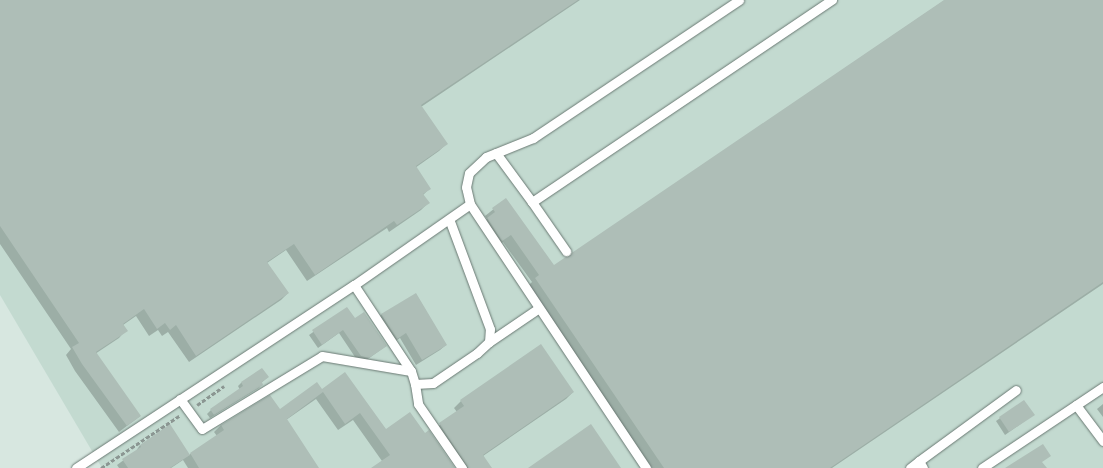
<!DOCTYPE html>
<style>
body{margin:0}
#map{position:relative;width:1103px;height:468px;overflow:hidden;background:#d7e7e0;font-family:"PT Serif",serif}
div>[style]{position:absolute}
[style*='--x']{left:calc(var(--x)*1px);top:calc(var(--y)*1px);width:calc(var(--w)*1px);rotate:calc(var(--a)*1deg)}
.built>*{inset:0;background:#c3dad0}
.shadow>*{inset:0;background:#0003}
.building>*{inset:0;background:#aebeb7}
.path>*{height:2.5px;margin-top:-1.25px;transform-origin:0;background:repeating-linear-gradient(90deg,#8b9692 0 4px,transparent 0 6px)}
.roads{filter:drop-shadow(0 0 1px #6a7973) drop-shadow(0 0 1px #6a7973)}
.service>*{height:9px;margin:-4.5px;padding:0 4.5px;transform-origin:4.5px;border-radius:4.5px;background:#fff}
span{translate:-50% -50%;white-space:nowrap;text-align:center;line-height:1.15;-webkit-text-stroke:3px #e4f4ed;paint-order:stroke}
</style>
<div id="map">
<div class="built">
<div style="clip-path:polygon(0 0,1103px 0,1103px 468px,102px 468px,0 295px)"></div>
</div>
<div class="shadow">
<div style="clip-path:polygon(0 0,580px 0,421px 107px,446px 144px,439px 151px,415px 168px,429px 189px,423px 195px,428px 203px,421px 210px,389px 232px,387px 228px,307px 281px,286px 250px,267px 263px,288px 293px,281px 300px,189px 362px,168px 332px,162px 336px,158px 330px,149px 336px,136px 316px,123px 325px,126px 330px,119px 338px,95px 354px,140px 416px,119px 432px,75px 371px,66px 355px,71px 349px,0 244px)"></div>
<div style="clip-path:polygon(945px 0,1103px 0,1103px 284px,832px 468px,652px 468px,528px 286px,532px 282px,503px 242px,495px 248px,480px 226px,487px 219px,485px 216px,505px 200px,553px 267px)"></div>
<div style="clip-path:polygon(416px 294px,446px 345px,440px 350px,416px 365px,400px 338px,391px 344px,376px 320px,381px 315px)"></div>
<div style="clip-path:polygon(347px 308px,354px 319px,386px 346px,365px 361px,357px 360px,339px 333px,318px 348px,309px 335px)"></div>
<div style="clip-path:polygon(262px 369px,268px 377px,261px 383px,262px 384px,259px 388px,210px 418px,207px 414px,211px 410px,240px 390px,238px 386px,241px 383px)"></div>
<div style="clip-path:polygon(345px 374px,386px 430px,424px 434px,454px 468px,373px 468px,382px 461px,353px 420px,338px 430px,316px 399px,286px 420px,318px 468px,188px 468px,183px 460px,171px 468px,119px 468px,117px 465px,136px 451px,140px 445px,189px 455px,217px 436px,214px 432px,221px 425px,280px 410px,322px 390px)"></div>
<div style="clip-path:polygon(573px 392px,566px 399px,483px 456px,491px 468px,458px 468px,432px 431px,457px 412px,454px 408px,461px 401px)"></div>
<div style="clip-path:polygon(1024px 401px,1033px 415px,1005px 435px,996px 421px)"></div>
<div style="clip-path:polygon(1103px 404px,1103px 417px,1097px 409px)"></div>
</div>
<div class="building">
<div style="clip-path:polygon(0 0,578px 0,421px 105px,448px 144px,416px 166px,431px 189px,423px 194px,430px 203px,397px 225px,394px 221px,315px 275px,294px 244px,267px 262px,289px 293px,196px 356px,176px 325px,170px 330px,165px 323px,157px 329px,144px 309px,123px 324px,128px 331px,96px 352px,141px 416px,127px 426px,82px 364px,72px 347px,79px 343px,0 226px)"></div>
<div style="clip-path:polygon(944px 0,1103px 0,1103px 282px,830px 468px,664px 468px,535px 278px,539px 275px,511px 235px,502px 241px,487px 218px,495px 212px,492px 208px,506px 198px,554px 265px)"></div>
<div style="clip-path:polygon(416px 293px,447px 345px,422px 360px,406px 333px,397px 339px,381px 314px)"></div>
<div style="clip-path:polygon(347px 307px,355px 318px,364px 312px,387px 346px,369px 358px,361px 356px,343px 330px,322px 345px,312px 330px)"></div>
<div style="clip-path:polygon(541px 344px,574px 392px,483px 455px,492px 468px,468px 468px,439px 423px,464px 406px,460px 400px)"></div>
<div style="clip-path:polygon(262px 368px,269px 377px,262px 382px,263px 385px,214px 415px,210px 409px,243px 386px,241px 382px)"></div>
<div style="clip-path:polygon(345px 372px,386px 429px,410px 412px,425px 433px,429px 430px,455px 468px,371px 468px,390px 455px,360px 413px,345px 424px,323px 392px,287px 419px,319px 468px,199px 468px,190px 453px,224px 430px,221px 425px,270px 395px,280px 409px,317px 382px,322px 389px)"></div>
<div style="clip-path:polygon(1024px 400px,1035px 415px,1009px 432px,999px 417px)"></div>
<div style="clip-path:polygon(170px 424px,190px 455px,170px 468px,128px 468px,122px 459px,141px 447px,140px 445px)"></div>
<div style="clip-path:polygon(591px 424px,621px 468px,528px 468px)"></div>
<div style="clip-path:polygon(1043px 444px,1051px 456px,1042px 462px,1047px 468px,1005px 468px)"></div>
</div>
<div class="path">
<div style="--x:197;--y:405;--w:33;--a:-35"></div>
<div style="--x:101;--y:468;--w:94;--a:-33.7"></div>
</div>
<div class="roads">
<div class="service">
<div style="--x:496;--y:153;--w:61;--a:53.7"></div>
<div style="--x:532;--y:202;--w:362;--a:-34"></div>
<div style="--x:532;--y:202;--w:60;--a:55.2"></div>
<div style="--x:354;--y:285;--w:103;--a:56.5"></div>
<div style="--x:411;--y:371;--w:14;--a:73"></div>
<div style="--x:415;--y:384;--w:18;--a:-3"></div>
<div style="--x:433;--y:383;--w:53;--a:-34.3"></div>
<div style="--x:477;--y:353;--w:16;--a:-43"></div>
<div style="--x:489;--y:342;--w:13;--a:-86"></div>
<div style="--x:490;--y:329;--w:117;--a:-110.4"></div>
<div style="--x:489;--y:342;--w:60;--a:-34.2"></div>
<div style="--x:415;--y:384;--w:20;--a:81"></div>
<div style="--x:418;--y:404;--w:78;--a:55.5"></div>
<div style="--x:180;--y:399;--w:37;--a:54"></div>
<div style="--x:202;--y:429;--w:140;--a:-31.3"></div>
<div style="--x:322;--y:356;--w:90;--a:9.6"></div>
<div style="--x:1076;--y:405;--w:45;--a:53.1"></div>
<div style="--x:919;--y:461;--w:120;--a:-36.2"></div>
<div style="--x:76;--y:468;--w:333;--a:-33.4"></div>
<div style="--x:354;--y:285;--w:141;--a:-34.9"></div>
<div style="--x:646;--y:468;--w:317;--a:-123.7"></div>
<div style="--x:470;--y:204;--w:17;--a:-103"></div>
<div style="--x:466;--y:187;--w:14;--a:-78"></div>
<div style="--x:469;--y:173;--w:23;--a:-43"></div>
<div style="--x:486;--y:157;--w:51;--a:-22"></div>
<div style="--x:533;--y:138;--w:248;--a:-33.8"></div>
<div style="--x:910;--y:468;--w:11;--a:-38"></div>
<div style="--x:919;--y:461;--w:8;--a:60"></div>
<div style="--x:982;--y:468;--w:146;--a:-33.8"></div>
</div>
</div>
</div>
